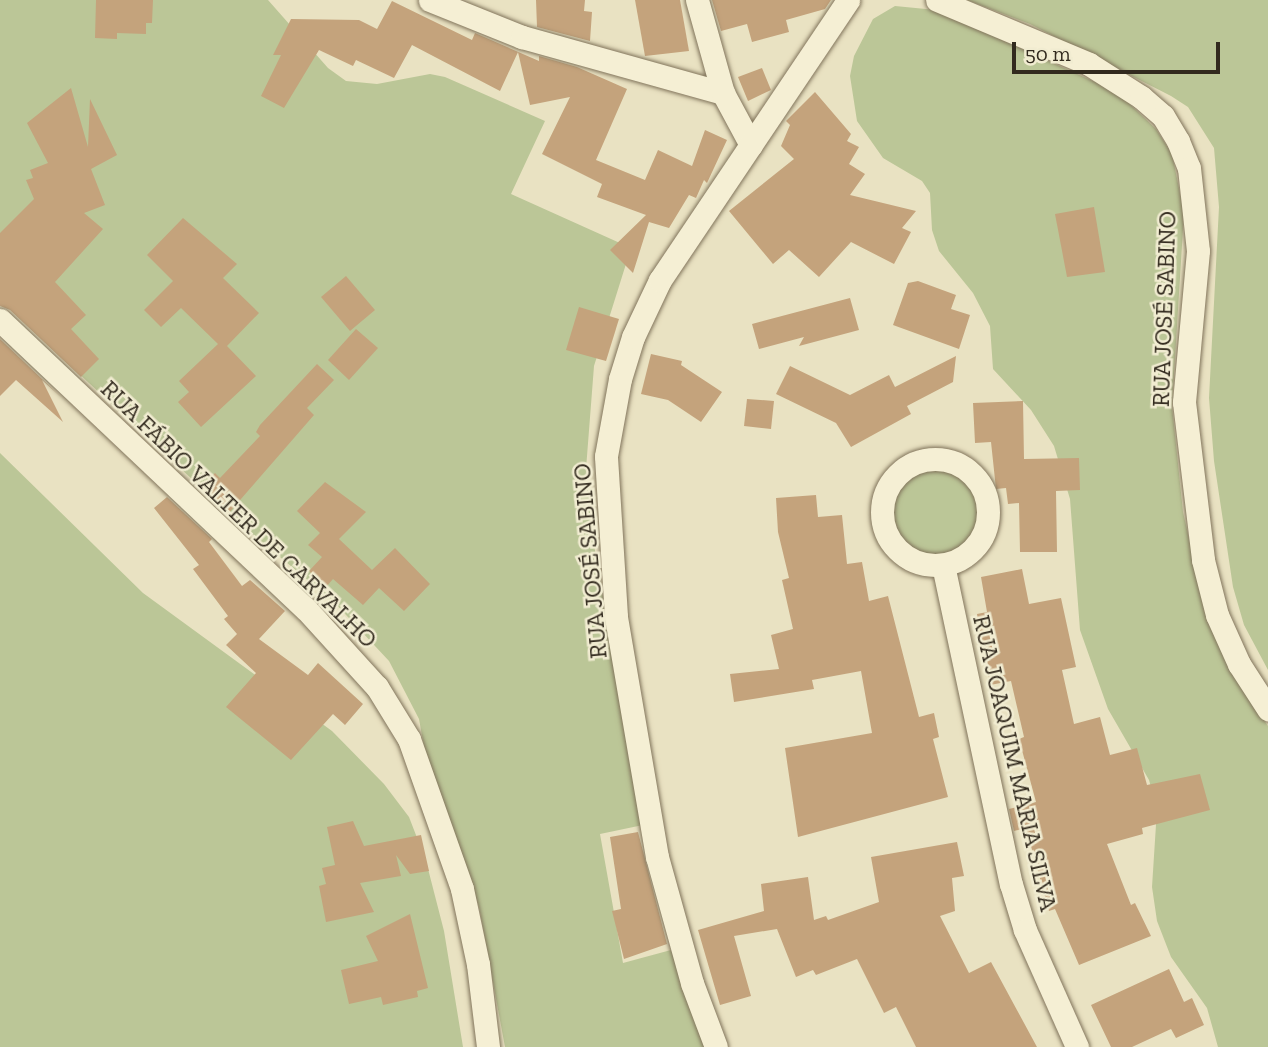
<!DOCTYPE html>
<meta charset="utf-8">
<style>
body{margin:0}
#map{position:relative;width:1268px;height:1047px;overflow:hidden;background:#e9e2c2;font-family:"Zilla Slab",serif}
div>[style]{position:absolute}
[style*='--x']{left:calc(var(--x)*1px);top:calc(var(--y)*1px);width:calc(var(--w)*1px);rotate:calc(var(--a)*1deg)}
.green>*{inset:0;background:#bbc697}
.round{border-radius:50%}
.building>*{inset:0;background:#c4a37c}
.roads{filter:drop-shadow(0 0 2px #81745b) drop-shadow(0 0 2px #81745b)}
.street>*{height:23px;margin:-11.5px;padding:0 11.5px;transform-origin:11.5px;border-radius:11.5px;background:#f5efd4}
.street>.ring{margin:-11.5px;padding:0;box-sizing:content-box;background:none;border:23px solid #f5efd4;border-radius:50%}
span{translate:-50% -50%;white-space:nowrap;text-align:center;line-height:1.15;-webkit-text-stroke:5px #f1ecd1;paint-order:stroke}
.street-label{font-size:24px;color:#322a1e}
.scale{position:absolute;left:1012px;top:42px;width:208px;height:32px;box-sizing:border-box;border:4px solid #322a1e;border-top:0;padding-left:9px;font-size:21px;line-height:24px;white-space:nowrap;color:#322a1e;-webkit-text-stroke:5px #f1ecd1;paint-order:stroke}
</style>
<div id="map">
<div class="green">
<div style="clip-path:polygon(0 0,268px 0,328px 68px,346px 81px,377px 84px,430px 74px,445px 77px,545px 121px,511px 194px,631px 248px,594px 366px,586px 469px,593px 539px,643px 825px,600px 834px,623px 963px,671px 950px,708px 1047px,505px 1047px,479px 907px,425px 752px,419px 719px,389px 661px,333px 601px,239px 523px,0 300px)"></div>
<div style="clip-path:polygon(967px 0,1268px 0,1268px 670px,1244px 625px,1233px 587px,1214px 461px,1209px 398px,1219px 207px,1214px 148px,1188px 107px,1171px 96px,1030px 24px)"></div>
<div style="clip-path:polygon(895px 6px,936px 10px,1117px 92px,1156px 129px,1172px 154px,1184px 213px,1172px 406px,1183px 512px,1205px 608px,1246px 693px,1268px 726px,1268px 1047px,1218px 1047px,1207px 1008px,1171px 957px,1157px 921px,1152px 887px,1157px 809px,1149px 780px,1108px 709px,1080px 630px,1070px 499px,1054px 446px,1031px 410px,993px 369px,990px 326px,973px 293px,939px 251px,932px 230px,930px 193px,922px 181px,883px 158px,857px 121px,850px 76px,854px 56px,873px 19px)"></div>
<div style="clip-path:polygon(0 453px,143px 593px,332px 731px,384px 784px,409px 817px,426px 861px,444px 931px,463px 1047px,0 1047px)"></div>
<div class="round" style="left:888px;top:464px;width:96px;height:96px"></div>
</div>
<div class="building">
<div style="clip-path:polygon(96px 0,153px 0,152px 23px,146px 23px,146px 34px,117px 33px,117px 39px,95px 38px)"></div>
<div style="clip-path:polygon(536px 0,585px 0,584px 11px,592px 12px,590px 41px,537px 27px)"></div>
<div style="clip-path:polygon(635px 0,680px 0,689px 51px,645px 56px)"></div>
<div style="clip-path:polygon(712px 0,831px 0,825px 9px,786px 20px,789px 32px,752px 42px,747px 24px,721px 31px)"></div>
<div style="clip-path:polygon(392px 1px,472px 40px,475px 33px,539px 61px,539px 56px,577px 67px,627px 89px,596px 160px,645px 180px,658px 150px,692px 166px,705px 130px,727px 140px,707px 183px,704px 180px,696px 198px,689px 195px,669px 228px,649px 222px,633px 273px,610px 250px,646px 215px,597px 197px,602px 184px,542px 154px,570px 97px,530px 105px,518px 52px,500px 91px,412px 45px,394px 78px,356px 60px,353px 66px,319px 50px,284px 108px,261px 96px,281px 55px,273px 55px,291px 19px,359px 20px,377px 29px)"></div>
<div style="clip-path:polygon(762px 68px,771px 90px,748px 101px,738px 77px)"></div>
<div style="clip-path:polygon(71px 88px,88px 147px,90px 99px,117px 155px,91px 169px,105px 205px,84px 213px,103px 229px,55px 282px,86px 315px,71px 329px,99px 359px,81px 377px,10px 310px,0 306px,0 233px,34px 199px,26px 180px,33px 178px,30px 170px,48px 163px,27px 123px)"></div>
<div style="clip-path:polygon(815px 92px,851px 134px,847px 141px,859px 147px,849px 164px,865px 174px,850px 195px,916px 211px,902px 228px,911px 232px,894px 264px,851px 242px,819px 277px,789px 250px,773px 264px,729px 211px,794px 159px,781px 146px,790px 125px,786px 121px)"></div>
<div style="clip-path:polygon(1094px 207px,1105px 272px,1067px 277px,1055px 214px)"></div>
<div style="clip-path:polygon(183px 218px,237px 264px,223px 278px,259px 313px,227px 346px,256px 376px,201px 427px,178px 402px,189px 392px,179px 381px,218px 344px,181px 308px,161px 327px,144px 310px,173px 281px,147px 255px)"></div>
<div style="clip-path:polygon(346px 276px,375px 310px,350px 331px,321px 297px)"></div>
<div style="clip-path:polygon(918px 281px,956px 295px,951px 309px,970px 315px,959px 349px,893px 325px,908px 283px)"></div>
<div style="clip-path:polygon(850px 298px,859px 330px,799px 346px,804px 337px,759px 349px,752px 324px)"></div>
<div style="clip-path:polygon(579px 307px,619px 319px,606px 361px,566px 350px)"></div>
<div style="clip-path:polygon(356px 329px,378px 348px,349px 380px,328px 360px)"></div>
<div style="clip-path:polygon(0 339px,62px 398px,42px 380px,63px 422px,16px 380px,0 396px)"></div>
<div style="clip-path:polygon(651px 354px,682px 361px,681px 365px,722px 392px,701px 422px,668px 400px,641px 394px)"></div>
<div style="clip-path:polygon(956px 356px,953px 382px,907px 406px,911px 414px,851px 447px,836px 423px,776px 394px,790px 366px,850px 395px,889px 375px,895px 387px)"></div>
<div style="clip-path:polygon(317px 364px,334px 380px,307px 408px,314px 415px,227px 515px,199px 489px,215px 473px,220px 478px,260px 436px,256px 432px,260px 425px)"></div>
<div style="clip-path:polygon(747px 399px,774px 401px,771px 429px,744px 426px)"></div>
<div style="clip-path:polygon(1023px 401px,1024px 459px,1079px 458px,1080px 490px,1056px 491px,1057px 552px,1020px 552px,1019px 503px,1008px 504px,1006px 488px,996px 489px,991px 442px,975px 443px,973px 403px)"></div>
<div style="clip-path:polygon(325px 482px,366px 512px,339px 539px,372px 570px,395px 548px,430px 584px,404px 611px,379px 588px,363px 605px,333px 579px,326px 587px,309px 571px,322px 557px,308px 545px,320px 533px,297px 511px)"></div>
<div style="clip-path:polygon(816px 495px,818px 517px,842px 515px,847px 564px,862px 562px,869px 601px,888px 596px,919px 717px,934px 713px,939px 737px,933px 739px,948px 797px,798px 837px,785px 748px,872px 733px,861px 671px,812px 680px,814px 689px,734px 702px,730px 674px,779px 669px,771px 635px,793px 629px,782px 580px,789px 578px,778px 532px,776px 498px)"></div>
<div style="clip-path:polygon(167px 497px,212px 539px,209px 542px,242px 586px,250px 580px,285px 611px,259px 639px,308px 675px,318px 663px,363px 704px,345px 725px,333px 714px,291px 760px,226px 707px,256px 673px,226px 645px,237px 634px,224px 619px,228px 616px,193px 569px,199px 565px,154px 508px)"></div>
<div style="clip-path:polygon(1022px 569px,1029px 604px,1061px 598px,1076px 667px,1062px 670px,1074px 724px,1100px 717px,1110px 755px,1137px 748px,1147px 785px,1200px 774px,1210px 810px,1142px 828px,1143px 834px,1107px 844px,1131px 905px,1135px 903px,1151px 936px,1079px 965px,1055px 909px,1049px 911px,1026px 828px,1014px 831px,1009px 809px,1036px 802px,1019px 739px,1024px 737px,1011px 681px,990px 685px,977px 614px,987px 612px,981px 577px)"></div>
<div style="clip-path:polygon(353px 821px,364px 846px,421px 835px,429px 871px,410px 874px,396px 855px,401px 876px,360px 883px,374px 912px,326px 922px,319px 886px,326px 884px,322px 868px,335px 865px,327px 827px)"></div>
<div style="clip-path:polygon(638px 832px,667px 944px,624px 959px,612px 911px,621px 909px,610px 837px)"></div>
<div style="clip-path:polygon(957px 842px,964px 876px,952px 878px,955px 911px,940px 916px,969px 973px,991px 962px,1037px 1047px,916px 1047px,896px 1007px,884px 1013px,857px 959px,816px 975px,813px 970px,796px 977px,777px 929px,734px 936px,751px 996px,720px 1005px,698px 930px,764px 911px,761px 884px,808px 877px,814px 920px,826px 916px,828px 920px,879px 902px,871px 857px)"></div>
<div style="clip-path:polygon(410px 914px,428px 988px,417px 991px,418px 997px,383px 1005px,381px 997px,349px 1004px,341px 970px,378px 961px,366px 936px)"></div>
<div style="clip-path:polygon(1169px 969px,1184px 1002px,1192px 998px,1204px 1025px,1176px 1038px,1171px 1029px,1132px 1047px,1111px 1047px,1091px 1005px)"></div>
</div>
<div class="roads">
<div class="street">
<div style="--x:430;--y:0;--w:99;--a:21.9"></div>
<div style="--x:522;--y:37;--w:209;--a:15.6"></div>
<div style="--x:723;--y:93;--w:59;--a:61.7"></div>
<div style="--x:697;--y:0;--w:97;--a:74.4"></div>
<div style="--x:937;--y:0;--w:165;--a:22.8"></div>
<div style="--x:1089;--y:64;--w:62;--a:32.4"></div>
<div style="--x:1141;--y:97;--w:29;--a:41"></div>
<div style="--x:1163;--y:116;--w:29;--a:59"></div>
<div style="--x:1178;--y:141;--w:29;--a:68"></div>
<div style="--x:1189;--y:168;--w:83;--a:83.8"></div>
<div style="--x:1198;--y:251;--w:152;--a:95.3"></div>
<div style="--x:1184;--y:402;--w:159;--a:83.1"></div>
<div style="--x:1203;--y:560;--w:57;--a:75.7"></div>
<div style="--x:1217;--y:615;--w:54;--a:65.8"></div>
<div style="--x:1239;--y:664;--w:54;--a:57.2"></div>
<div style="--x:0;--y:320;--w:419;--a:43.4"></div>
<div style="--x:305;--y:608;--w:107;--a:47.7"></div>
<div style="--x:377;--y:687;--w:61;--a:58.4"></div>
<div style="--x:409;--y:739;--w:159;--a:70.5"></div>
<div style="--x:462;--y:889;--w:77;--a:78"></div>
<div style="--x:478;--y:964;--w:84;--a:83.1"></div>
<div class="ring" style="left:882px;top:459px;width:83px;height:83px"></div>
<div style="--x:943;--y:565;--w:326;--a:78"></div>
<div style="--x:1011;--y:884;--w:48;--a:73.1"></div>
<div style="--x:1025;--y:930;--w:128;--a:66"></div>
<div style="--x:716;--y:1047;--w:68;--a:-110.6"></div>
<div style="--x:692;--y:983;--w:131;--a:-105.5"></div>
<div style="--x:657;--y:857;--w:244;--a:-99.7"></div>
<div style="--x:616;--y:616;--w:160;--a:-93.6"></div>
<div style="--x:606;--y:456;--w:78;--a:-79.7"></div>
<div style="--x:620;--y:379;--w:44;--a:-72.8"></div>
<div style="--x:633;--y:337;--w:63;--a:-64.7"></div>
<div style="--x:660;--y:280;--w:337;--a:-56.1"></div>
</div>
</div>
<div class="street-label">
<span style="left:1164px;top:309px;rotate:-88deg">RUA JOSÉ SABINO</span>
<span style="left:239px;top:514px;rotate:44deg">RUA FÁBIO VALTER DE CARVALHO</span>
<span style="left:590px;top:561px;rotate:-95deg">RUA JOSÉ SABINO</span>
<span style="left:1015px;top:763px;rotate:77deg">RUA JOAQUIM MARIA SILVA</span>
</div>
<div class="scale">50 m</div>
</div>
